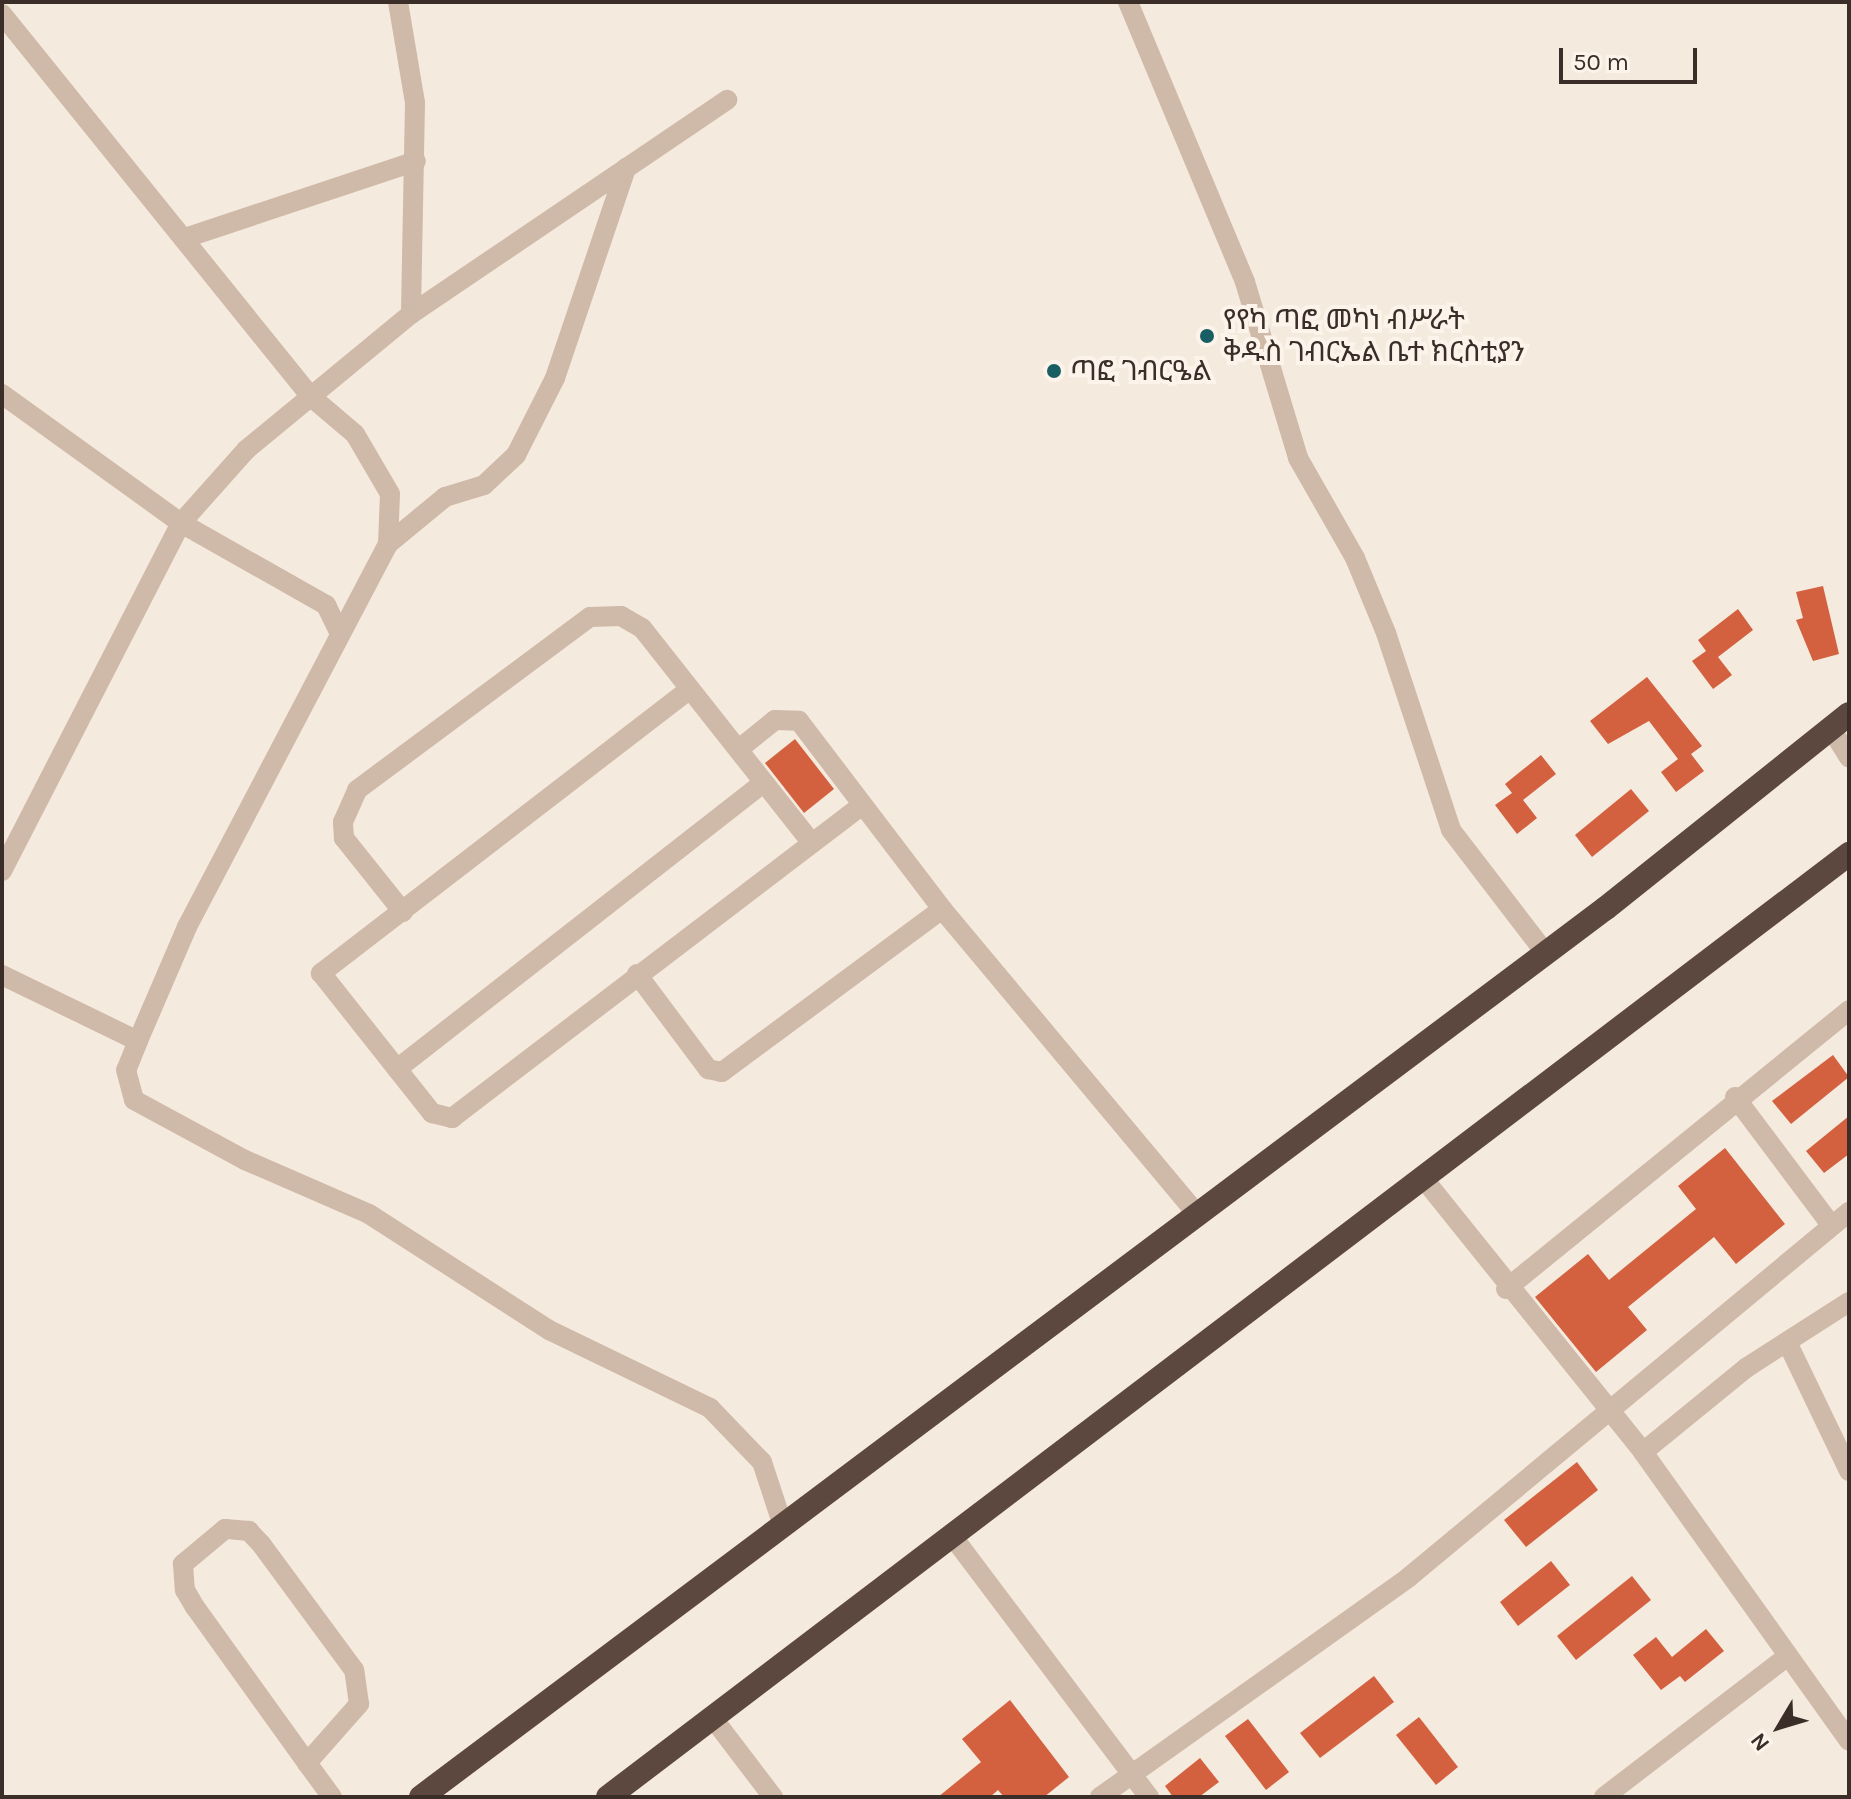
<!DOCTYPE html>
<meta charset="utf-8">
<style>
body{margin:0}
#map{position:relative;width:1851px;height:1799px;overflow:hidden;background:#f5eade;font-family:Karla,"Noto Sans Ethiopic",sans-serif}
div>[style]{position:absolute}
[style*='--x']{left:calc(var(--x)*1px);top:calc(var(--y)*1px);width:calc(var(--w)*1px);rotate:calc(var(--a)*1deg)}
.building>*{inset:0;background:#d3603e}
.minor>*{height:20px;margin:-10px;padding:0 10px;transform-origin:10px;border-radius:10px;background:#cfb9a8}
.highway>*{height:24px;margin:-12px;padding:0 12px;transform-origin:12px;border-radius:12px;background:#5d483f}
.dots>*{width:22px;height:22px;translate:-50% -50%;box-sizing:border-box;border:4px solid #fcf4eb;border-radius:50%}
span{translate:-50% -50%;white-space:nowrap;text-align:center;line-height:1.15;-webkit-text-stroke:8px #fcf4eb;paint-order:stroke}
.poi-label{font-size:28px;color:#3b2e29}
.left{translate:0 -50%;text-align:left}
.frame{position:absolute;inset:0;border:4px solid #3b2e29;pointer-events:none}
.north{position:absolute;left:1739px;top:1687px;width:80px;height:80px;-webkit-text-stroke:6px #fcf4eb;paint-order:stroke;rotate:232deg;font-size:22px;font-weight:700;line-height:32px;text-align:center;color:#3b2e29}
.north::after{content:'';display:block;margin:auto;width:28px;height:36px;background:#3b2e29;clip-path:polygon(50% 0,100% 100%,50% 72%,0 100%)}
.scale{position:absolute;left:1559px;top:48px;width:138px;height:36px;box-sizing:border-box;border:4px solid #3b2e29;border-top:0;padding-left:10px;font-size:24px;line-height:28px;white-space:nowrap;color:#3b2e29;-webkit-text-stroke:6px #fcf4eb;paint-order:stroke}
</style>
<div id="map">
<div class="building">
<div style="clip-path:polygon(1823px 586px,1839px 654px,1813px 661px,1796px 620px,1803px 618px,1796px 592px)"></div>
<div style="clip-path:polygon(1738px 609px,1753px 630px,1718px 657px,1732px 675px,1713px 689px,1692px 661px,1706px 651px,1698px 640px)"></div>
<div style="clip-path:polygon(1647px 677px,1702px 746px,1691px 754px,1704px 771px,1676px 792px,1661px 772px,1678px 759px,1649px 721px,1608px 744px,1590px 721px)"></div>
<div style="clip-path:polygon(795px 739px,834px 789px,804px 813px,765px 763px)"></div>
<div style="clip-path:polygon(1541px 755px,1556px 774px,1523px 800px,1537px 818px,1517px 834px,1495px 805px,1512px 793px,1505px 784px)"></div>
<div style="clip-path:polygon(1631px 789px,1649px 811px,1592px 857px,1575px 835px)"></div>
<div style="clip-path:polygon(1833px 1055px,1849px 1077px,1791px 1124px,1772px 1101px)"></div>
<div style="clip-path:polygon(1849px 1116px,1849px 1154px,1824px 1173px,1806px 1151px)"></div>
<div style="clip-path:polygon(1725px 1148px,1785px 1224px,1736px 1264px,1714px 1237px,1628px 1307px,1647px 1330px,1596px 1372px,1535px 1297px,1588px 1254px,1609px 1280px,1696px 1209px,1678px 1186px)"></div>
<div style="clip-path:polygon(1577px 1462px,1598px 1490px,1526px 1547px,1504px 1520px)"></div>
<div style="clip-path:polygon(1551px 1561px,1570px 1585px,1518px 1626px,1500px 1602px)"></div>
<div style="clip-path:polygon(1632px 1576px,1651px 1600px,1576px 1660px,1557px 1636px)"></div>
<div style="clip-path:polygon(1706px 1629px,1724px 1651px,1685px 1682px,1680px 1676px,1661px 1690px,1633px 1655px,1656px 1637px,1672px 1657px)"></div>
<div style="clip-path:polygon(1374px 1676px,1394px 1702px,1320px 1758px,1300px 1733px)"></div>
<div style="clip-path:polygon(1010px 1700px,1069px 1777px,1044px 1797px,1004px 1797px,998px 1790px,990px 1797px,938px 1797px,981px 1762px,962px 1739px)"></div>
<div style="clip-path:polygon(1419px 1717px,1458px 1767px,1436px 1785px,1396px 1735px)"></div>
<div style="clip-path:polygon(1248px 1719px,1289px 1772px,1266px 1790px,1225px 1736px)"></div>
<div style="clip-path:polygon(1200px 1758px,1219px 1782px,1199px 1797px,1173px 1797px,1165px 1786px)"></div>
</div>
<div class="minor">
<div style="--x:398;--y:2;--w:102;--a:80.4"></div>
<div style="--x:415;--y:103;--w:211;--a:91.1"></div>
<div style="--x:1128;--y:2;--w:303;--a:67.3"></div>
<div style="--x:1245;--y:282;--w:184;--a:73.2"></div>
<div style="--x:1298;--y:458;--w:115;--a:60.3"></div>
<div style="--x:1355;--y:558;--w:81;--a:67.5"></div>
<div style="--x:1386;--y:633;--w:207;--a:71.7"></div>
<div style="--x:1451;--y:830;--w:153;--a:52.5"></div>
<div style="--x:2;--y:14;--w:489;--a:51.1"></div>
<div style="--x:309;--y:395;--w:60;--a:40.3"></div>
<div style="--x:355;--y:434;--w:69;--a:59.7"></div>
<div style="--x:390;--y:494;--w:50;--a:92.3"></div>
<div style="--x:388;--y:544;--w:433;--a:117.7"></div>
<div style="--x:187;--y:927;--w:124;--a:113.3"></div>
<div style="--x:138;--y:1041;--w:31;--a:112"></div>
<div style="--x:126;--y:1070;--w:31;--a:75"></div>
<div style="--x:134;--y:1100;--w:126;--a:28.4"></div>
<div style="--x:245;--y:1160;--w:135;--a:23.5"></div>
<div style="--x:369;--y:1214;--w:214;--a:32.8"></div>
<div style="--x:549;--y:1330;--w:179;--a:25.8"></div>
<div style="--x:710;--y:1408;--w:75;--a:46.1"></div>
<div style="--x:762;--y:1462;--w:64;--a:71.8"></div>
<div style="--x:188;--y:237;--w:240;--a:-18.4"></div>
<div style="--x:2;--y:394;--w:221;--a:35.8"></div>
<div style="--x:181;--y:523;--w:167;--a:29.5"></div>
<div style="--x:326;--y:605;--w:32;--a:64"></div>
<div style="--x:388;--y:544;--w:74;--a:-39.5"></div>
<div style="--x:445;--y:497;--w:41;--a:-17.1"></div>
<div style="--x:484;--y:485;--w:44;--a:-43.2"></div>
<div style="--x:516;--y:455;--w:86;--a:-63.1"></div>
<div style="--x:555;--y:378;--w:222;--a:-71.3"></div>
<div style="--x:690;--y:689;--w:466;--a:142.4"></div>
<div style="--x:321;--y:973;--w:179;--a:51.6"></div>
<div style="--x:432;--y:1113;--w:21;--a:14"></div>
<div style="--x:452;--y:1118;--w:514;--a:-37.34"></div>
<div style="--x:1830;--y:727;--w:36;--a:58"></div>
<div style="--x:739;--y:749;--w:46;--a:-38.9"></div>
<div style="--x:775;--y:720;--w:24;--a:2"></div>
<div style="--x:799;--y:721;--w:236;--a:52.7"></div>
<div style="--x:942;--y:909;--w:396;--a:50.1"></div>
<div style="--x:2;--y:871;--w:391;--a:-62.8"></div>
<div style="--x:181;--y:523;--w:98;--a:-48.3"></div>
<div style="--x:246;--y:450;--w:214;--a:-39.5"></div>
<div style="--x:411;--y:314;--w:382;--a:-34.1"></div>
<div style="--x:403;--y:912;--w:95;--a:-128.6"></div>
<div style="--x:344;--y:838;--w:16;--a:-94"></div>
<div style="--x:343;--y:822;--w:35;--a:-66"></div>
<div style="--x:357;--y:790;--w:290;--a:-36.6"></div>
<div style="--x:590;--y:617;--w:31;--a:-2"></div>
<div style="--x:621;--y:616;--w:24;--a:30"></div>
<div style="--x:642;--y:628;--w:274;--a:51.7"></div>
<div style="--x:637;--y:974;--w:119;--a:53.2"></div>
<div style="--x:708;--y:1069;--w:14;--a:12"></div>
<div style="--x:722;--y:1072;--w:274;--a:-36.5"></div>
<div style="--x:2;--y:975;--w:151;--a:25.9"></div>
<div style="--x:397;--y:1069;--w:464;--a:-38"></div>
<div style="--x:1735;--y:1097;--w:161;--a:53.1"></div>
<div style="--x:1423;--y:1178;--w:351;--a:51.2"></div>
<div style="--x:1643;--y:1452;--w:355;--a:54.5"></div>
<div style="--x:1506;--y:1289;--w:442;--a:-39.1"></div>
<div style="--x:1788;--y:1344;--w:141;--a:64.3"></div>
<div style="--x:1643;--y:1452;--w:133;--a:-39.2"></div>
<div style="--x:1746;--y:1368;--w:122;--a:-32.7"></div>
<div style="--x:953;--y:1537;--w:326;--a:53"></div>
<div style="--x:712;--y:1717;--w:101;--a:52.7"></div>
<div style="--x:307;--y:1763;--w:79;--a:-48.6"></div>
<div style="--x:359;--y:1704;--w:34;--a:-98"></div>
<div style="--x:354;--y:1670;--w:157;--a:-126.4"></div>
<div style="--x:261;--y:1544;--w:18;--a:-133"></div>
<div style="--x:249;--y:1531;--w:24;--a:-175"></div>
<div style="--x:225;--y:1529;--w:55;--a:140.2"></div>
<div style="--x:183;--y:1564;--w:26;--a:86"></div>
<div style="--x:185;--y:1590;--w:20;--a:60"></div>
<div style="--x:195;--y:1607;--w:192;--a:54.3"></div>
<div style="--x:307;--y:1763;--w:42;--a:53.7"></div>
<div style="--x:1100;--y:1797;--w:379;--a:-35.4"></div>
<div style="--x:1409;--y:1577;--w:572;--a:-39.68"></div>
<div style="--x:1604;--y:1797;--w:227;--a:-37.5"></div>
</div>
<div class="highway">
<div style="--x:421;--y:1797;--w:1481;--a:-36.88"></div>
<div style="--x:1606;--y:908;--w:311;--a:-38.6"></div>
<div style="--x:608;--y:1797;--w:1559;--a:-37.23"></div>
</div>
<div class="dots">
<div style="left:1207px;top:336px;background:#195e62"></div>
<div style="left:1054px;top:371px;background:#195e62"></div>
</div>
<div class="poi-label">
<span class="left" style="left:1223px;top:336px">የየካ ጣፎ መካነ ብሥራት<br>ቅዱስ ገብርኤል ቤተ ክርስቲያን</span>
<span class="left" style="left:1070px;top:371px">ጣፎ ገብርዔል</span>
</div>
<div class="frame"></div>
<div class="north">N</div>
<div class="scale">50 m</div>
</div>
